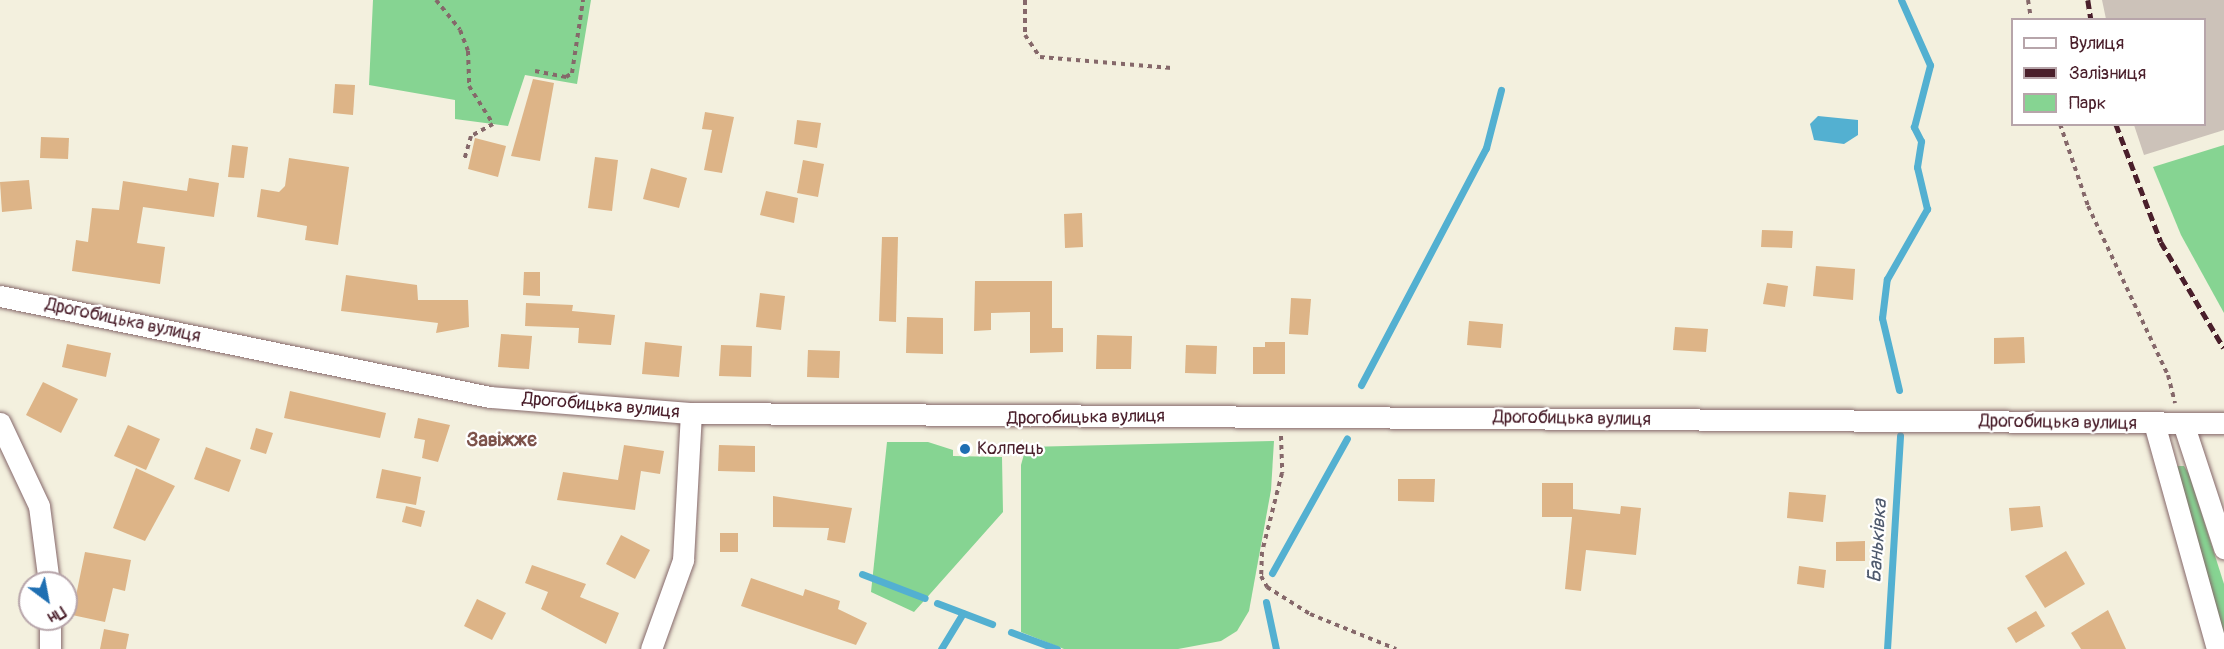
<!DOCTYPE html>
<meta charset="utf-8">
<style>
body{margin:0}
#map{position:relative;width:2224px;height:649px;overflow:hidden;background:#f3f0de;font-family:Pangolin,sans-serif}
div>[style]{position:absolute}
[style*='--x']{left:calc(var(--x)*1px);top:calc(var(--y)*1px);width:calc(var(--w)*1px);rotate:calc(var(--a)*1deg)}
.industrial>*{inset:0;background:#ccc2b9}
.green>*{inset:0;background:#86d492}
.water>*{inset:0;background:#53b0d1}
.stream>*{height:7px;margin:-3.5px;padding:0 3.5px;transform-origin:3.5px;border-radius:3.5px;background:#53b0d1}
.building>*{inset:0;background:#ddb487}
.path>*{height:4px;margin-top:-2px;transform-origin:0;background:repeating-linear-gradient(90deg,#85686a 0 4.5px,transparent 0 9px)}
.roads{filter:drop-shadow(0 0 2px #85686a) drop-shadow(0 0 2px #85686a)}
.minor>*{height:21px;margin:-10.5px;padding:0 10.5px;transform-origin:10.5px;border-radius:10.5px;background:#fff}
.rail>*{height:4.5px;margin-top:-2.25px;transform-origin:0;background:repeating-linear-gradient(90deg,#4a1f2b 0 9px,transparent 0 13.5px)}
.dots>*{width:16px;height:16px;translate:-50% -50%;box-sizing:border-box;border:3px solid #fff;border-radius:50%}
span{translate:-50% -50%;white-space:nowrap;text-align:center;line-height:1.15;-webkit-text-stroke:4.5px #fff;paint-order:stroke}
.street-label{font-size:18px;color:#4a1f2b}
.poi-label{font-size:18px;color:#4a1f2b}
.left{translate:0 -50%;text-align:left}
.neighbourhood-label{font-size:20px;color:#7d534b;font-weight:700}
.water-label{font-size:20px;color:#4e596d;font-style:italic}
.legend{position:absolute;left:2011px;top:18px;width:195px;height:108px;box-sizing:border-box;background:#fff;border:2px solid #b7a5aa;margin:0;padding:8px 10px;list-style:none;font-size:18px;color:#4a1f2b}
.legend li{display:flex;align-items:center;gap:12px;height:30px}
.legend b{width:30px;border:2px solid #b7a5aa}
.north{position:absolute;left:18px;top:571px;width:60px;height:60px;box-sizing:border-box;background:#fff;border:2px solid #b7a5aa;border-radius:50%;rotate:148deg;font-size:16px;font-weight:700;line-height:24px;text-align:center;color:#4a1f2b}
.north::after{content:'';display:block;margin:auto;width:21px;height:27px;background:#1f6fb2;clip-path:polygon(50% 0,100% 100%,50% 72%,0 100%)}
</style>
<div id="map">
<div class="industrial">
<div style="clip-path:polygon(2102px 0,2224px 0,2224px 130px,2144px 155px,2134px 125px,2204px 124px,2204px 20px,2106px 19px)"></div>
</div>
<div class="green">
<div style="clip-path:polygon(373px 0,591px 0,577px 84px,525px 75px,508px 126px,455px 119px,455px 100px,369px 85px)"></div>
<div style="clip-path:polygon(2224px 145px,2224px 313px,2181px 235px,2153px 167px)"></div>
<div style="clip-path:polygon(1274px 441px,1271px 490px,1249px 611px,1237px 631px,1221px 641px,1178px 649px,1064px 649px,1021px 632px,1021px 465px,1026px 447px)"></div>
<div style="clip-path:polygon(887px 442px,928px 442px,953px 450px,953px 456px,1002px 457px,1003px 512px,914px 612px,871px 592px)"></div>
<div style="clip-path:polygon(2171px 466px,2184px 466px,2189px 474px,2224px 584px,2224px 649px)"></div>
</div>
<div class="water">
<div style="clip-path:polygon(1818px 116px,1858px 120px,1858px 135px,1844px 144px,1814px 140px,1810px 124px)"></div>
</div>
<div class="stream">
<div style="--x:1361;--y:385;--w:268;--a:-62.2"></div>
<div style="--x:1486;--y:148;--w:60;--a:-75.5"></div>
<div style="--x:1899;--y:390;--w:74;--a:-103.3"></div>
<div style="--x:1882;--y:318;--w:39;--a:-83"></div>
<div style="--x:1887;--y:279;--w:81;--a:-60.3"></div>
<div style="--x:1927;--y:209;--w:43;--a:-103.4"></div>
<div style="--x:1917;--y:167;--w:26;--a:-81"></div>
<div style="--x:1921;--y:141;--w:16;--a:-117"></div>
<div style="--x:1914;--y:127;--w:64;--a:-75.5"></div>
<div style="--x:1930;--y:65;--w:71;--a:-114"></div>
<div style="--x:1272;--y:573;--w:154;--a:-60.9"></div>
<div style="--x:862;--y:574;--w:67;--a:20.9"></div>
<div style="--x:1266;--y:602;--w:48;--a:78"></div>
<div style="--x:937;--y:603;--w:59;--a:20.9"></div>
<div style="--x:1011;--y:632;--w:49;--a:20.3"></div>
<div style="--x:941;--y:649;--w:42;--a:-58.6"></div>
<div style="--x:1887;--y:649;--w:214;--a:-86.5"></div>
</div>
<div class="building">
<div style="clip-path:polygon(533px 79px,554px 83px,540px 161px,511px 156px)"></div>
<div style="clip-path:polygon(335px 84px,355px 85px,353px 115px,333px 113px)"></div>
<div style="clip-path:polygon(705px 112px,734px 117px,722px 173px,704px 170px,712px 130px,702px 129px)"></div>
<div style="clip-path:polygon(797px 120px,821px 123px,817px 148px,794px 144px)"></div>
<div style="clip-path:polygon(41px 137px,69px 138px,68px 159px,40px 158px)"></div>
<div style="clip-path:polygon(475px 138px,506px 146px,498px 177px,468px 169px)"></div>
<div style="clip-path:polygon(232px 145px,248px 147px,244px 178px,228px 177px)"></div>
<div style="clip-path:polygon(595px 157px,618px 160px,612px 211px,588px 208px)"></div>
<div style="clip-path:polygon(289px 158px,349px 167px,338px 245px,305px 240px,307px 226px,257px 217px,261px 189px,279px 192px,285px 186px)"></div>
<div style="clip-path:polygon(803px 160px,824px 164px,818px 197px,797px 193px)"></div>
<div style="clip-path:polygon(651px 168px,687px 178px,679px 208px,643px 199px)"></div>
<div style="clip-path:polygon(189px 178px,219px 183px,214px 217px,143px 207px,137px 243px,165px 247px,160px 284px,72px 271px,76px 240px,88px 242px,92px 208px,119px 210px,123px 181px,187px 191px)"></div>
<div style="clip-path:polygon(29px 180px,32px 209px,2px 212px,0 182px)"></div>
<div style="clip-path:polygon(766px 191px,798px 198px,794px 223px,760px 215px)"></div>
<div style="clip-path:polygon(1082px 213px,1083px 247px,1065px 248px,1064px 214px)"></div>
<div style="clip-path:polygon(1762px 230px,1793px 231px,1792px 248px,1761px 247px)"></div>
<div style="clip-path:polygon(882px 237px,898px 237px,896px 322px,879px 321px)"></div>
<div style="clip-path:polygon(1816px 266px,1855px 269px,1853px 300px,1813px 296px)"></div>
<div style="clip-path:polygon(524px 272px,540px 272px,540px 296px,523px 295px)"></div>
<div style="clip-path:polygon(346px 275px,417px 285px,418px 300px,468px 300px,469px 327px,436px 333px,438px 323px,341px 311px)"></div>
<div style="clip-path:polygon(975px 281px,1052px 281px,1052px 328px,1063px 328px,1063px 352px,1030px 353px,1030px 312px,991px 313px,991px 330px,974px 331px)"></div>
<div style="clip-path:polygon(1767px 283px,1788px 286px,1785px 307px,1763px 304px)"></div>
<div style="clip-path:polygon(760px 293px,785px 296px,781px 330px,756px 327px)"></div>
<div style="clip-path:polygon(1291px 298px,1311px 299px,1308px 335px,1289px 334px)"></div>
<div style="clip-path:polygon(526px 303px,573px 305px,572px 311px,615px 315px,611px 345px,578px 343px,579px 328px,525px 326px)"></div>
<div style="clip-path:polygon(907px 317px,943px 318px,943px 354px,906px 353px)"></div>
<div style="clip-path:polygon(1469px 321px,1503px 324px,1501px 348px,1467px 345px)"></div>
<div style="clip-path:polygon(1675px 327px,1708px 329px,1706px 352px,1673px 350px)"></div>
<div style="clip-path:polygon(501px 334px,532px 336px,529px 369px,498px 367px)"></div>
<div style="clip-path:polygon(1097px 335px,1132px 336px,1131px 369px,1096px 369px)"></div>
<div style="clip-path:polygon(2024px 337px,2025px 363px,1994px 364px,1994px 338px)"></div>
<div style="clip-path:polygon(645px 342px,682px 346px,679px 377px,642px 374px)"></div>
<div style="clip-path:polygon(1265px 342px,1285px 342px,1285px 374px,1253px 374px,1253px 347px,1265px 347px)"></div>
<div style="clip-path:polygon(67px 344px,111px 353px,106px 377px,62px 367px)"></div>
<div style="clip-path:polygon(721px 345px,752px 346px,751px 377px,719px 376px)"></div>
<div style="clip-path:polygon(1186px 345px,1217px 346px,1216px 374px,1185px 373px)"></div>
<div style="clip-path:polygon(808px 350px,840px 351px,839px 378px,807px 377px)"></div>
<div style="clip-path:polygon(43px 382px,78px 399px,61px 433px,26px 415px)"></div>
<div style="clip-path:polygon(290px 391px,386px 413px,380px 438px,284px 418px)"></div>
<div style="clip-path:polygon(418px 418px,450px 425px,438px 462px,422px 458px,425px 440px,414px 438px)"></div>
<div style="clip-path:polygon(128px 425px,160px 439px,146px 470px,114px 456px)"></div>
<div style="clip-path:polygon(256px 428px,273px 433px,266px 454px,250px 449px)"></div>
<div style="clip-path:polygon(624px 445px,664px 451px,660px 474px,641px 471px,635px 510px,557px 500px,563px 472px,618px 480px)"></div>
<div style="clip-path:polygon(719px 445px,755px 446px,755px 472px,718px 471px)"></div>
<div style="clip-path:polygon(206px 447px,241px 460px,229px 492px,194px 479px)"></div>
<div style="clip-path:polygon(136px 468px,175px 486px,145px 541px,113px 528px)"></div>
<div style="clip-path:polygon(382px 469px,421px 477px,416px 505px,376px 498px)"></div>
<div style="clip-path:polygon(1398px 479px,1435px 479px,1434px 502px,1398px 501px)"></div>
<div style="clip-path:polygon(1542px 483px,1573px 483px,1573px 509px,1620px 514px,1621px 506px,1641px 508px,1636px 555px,1586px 550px,1581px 591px,1565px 589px,1572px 517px,1542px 517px)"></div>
<div style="clip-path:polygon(1789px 492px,1826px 495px,1823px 522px,1787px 518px)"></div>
<div style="clip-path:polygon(773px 496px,852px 508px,845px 543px,827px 540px,829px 528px,773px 527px)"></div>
<div style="clip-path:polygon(406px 506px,425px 511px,421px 527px,402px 522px)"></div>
<div style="clip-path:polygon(2040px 506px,2043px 527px,2011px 531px,2009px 508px)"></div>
<div style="clip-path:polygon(720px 533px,738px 533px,738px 552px,720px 552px)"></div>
<div style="clip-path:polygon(621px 535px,650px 550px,635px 579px,606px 564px)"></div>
<div style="clip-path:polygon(1865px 541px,1865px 561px,1836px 561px,1836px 542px)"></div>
<div style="clip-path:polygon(2066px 551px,2085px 584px,2045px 608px,2025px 576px)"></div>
<div style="clip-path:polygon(85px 552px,131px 560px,125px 591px,113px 588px,105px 622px,72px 615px)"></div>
<div style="clip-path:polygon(532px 565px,586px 584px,580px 597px,619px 613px,606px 644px,541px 609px,548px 592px,525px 583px)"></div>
<div style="clip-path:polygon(1799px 566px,1826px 570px,1824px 588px,1797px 584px)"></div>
<div style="clip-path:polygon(751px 578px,803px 596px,805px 589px,840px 601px,838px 609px,867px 623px,856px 645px,741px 606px)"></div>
<div style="clip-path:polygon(477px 599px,506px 613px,492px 640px,464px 626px)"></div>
<div style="clip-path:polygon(2108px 610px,2126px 649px,2081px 649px,2071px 633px)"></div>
<div style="clip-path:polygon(2036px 611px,2045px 626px,2016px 643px,2007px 628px)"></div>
<div style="clip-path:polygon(104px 629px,129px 634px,126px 649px,100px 649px)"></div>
</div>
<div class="path">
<div style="--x:436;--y:0;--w:38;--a:51"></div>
<div style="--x:460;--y:30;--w:22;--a:69"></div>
<div style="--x:468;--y:51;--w:35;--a:88"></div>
<div style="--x:469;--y:86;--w:45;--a:57.7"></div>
<div style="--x:493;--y:124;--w:25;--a:151"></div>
<div style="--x:471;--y:136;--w:26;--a:106"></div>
<div style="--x:1025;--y:0;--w:35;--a:90"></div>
<div style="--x:1025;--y:35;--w:27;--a:56"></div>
<div style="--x:1040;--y:57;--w:132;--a:4.8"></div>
<div style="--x:2028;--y:0;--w:20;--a:81"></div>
<div style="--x:535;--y:71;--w:32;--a:11"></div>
<div style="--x:566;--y:77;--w:7;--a:-34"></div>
<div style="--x:572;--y:73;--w:74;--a:-81.4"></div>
<div style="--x:2060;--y:124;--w:87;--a:71.1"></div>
<div style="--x:2088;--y:206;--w:187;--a:64.7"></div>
<div style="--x:2168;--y:375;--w:29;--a:76"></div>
<div style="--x:1281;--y:436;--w:37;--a:88"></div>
<div style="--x:1282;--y:473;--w:81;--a:104.2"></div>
<div style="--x:1262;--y:552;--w:24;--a:92"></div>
<div style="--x:1261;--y:576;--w:13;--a:61"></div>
<div style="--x:1267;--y:587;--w:51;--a:32.1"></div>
<div style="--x:1310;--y:614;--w:93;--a:22.1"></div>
</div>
<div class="roads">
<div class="minor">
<div style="--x:0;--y:296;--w:500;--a:11.65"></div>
<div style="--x:490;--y:397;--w:202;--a:4.6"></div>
<div style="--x:691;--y:413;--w:1533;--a:0.37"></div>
<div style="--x:0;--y:423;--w:92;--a:64.8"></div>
<div style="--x:39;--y:506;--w:78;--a:82.6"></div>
<div style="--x:2154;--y:423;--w:235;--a:74.4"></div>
<div style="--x:2183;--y:423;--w:132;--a:71.8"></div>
<div style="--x:50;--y:619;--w:30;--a:90"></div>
<div style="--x:651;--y:649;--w:95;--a:-70.2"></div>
<div style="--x:683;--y:560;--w:147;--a:-86.9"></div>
</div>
</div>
<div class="rail">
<div style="--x:2088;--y:0;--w:20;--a:81"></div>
<div style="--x:2116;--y:124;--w:126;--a:69.1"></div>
<div style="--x:2161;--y:242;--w:123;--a:59.3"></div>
</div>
<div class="dots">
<div style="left:965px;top:449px;background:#1f6fb2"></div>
</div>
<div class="street-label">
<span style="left:123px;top:321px;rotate:12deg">Дрогобицька вулиця</span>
<span style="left:601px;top:406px;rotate:5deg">Дрогобицька вулиця</span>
<span style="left:1086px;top:418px;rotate:-1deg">Дрогобицька вулиця</span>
<span style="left:1572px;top:419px;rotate:1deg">Дрогобицька вулиця</span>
<span style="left:2058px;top:423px;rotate:1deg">Дрогобицька вулиця</span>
</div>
<div class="poi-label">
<span class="left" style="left:977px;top:449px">Колпець</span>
</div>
<div class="neighbourhood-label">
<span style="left:502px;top:439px">Завіжжє</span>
</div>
<div class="water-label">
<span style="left:1877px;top:541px;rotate:-86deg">Баньківка</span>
</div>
<ul class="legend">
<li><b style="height:8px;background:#fff"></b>Вулиця</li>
<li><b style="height:8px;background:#4a1f2b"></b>Залізниця</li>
<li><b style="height:16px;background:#86d492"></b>Парк</li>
</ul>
<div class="north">Пн</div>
</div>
